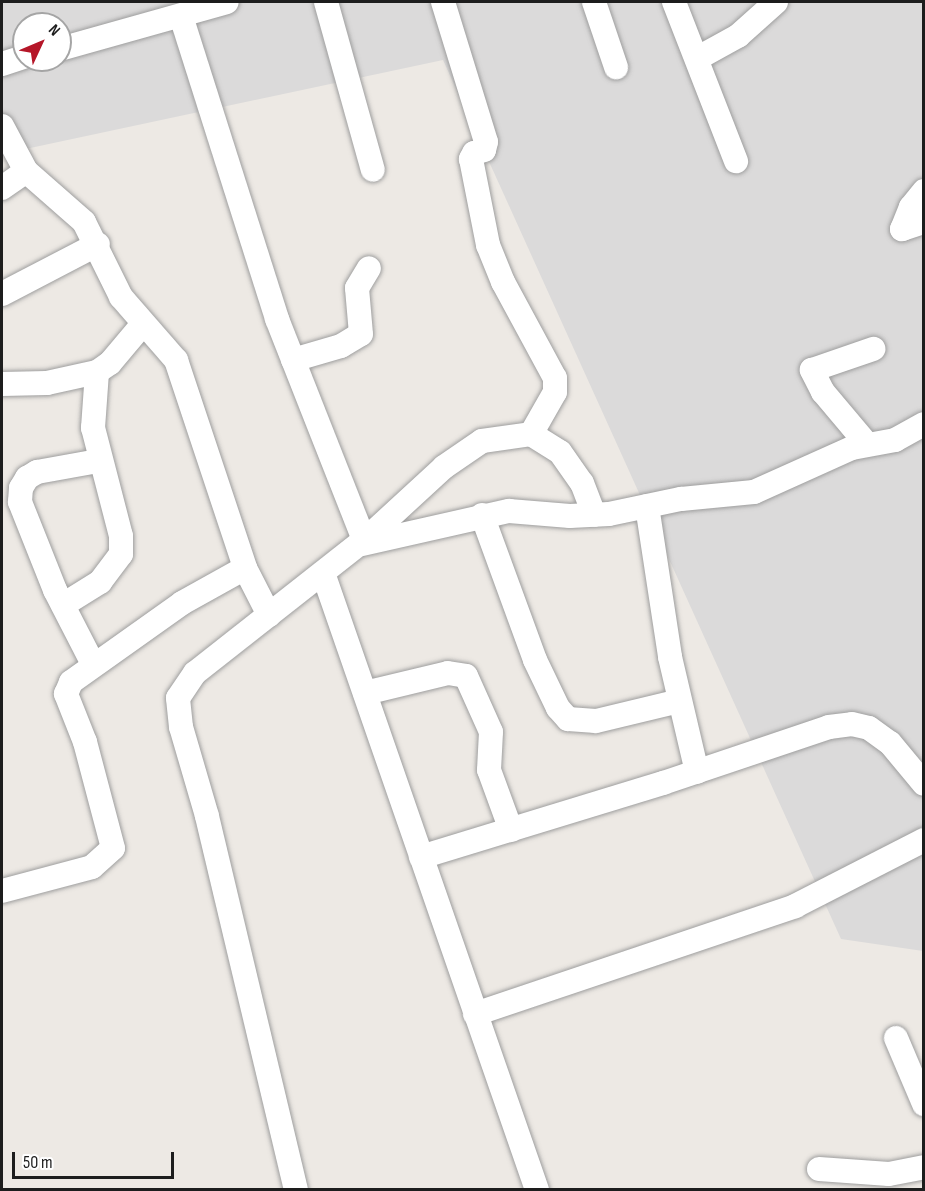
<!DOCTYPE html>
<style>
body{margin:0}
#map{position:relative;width:925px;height:1191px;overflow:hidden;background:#ede9e4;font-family:"Sofia Sans Condensed",sans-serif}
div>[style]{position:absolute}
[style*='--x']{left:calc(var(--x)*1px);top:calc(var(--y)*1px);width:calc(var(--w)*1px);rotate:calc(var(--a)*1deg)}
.residential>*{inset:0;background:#dbdada}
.roads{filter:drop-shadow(0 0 2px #9e9e9e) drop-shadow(0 0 2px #9e9e9e)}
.minor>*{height:24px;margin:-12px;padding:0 12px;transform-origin:12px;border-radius:12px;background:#fff}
span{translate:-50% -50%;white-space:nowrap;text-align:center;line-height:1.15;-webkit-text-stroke:4.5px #fff;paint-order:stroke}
.frame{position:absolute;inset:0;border:3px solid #1d1d1d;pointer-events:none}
.north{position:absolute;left:12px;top:12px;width:60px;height:60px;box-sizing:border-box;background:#fff;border:2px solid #a5a5a5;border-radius:50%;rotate:46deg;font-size:16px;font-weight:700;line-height:24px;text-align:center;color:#1d1d1d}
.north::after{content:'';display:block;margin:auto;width:21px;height:27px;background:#b51628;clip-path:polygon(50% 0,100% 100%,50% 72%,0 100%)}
.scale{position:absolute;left:12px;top:1152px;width:162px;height:27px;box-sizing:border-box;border:3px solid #1d1d1d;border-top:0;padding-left:8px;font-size:18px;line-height:21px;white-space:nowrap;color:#1d1d1d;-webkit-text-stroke:4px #fff;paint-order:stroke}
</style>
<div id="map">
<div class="residential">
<div style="clip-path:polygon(evenodd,2px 2px,923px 2px,923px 951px,841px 939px,443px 60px,2px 154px,2px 2px,24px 24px,60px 24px,60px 60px,24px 60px,24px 24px)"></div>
</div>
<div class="roads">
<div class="minor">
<div style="--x:326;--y:2;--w:174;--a:74.4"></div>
<div style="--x:443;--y:2;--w:146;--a:72.9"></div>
<div style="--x:486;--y:142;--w:8;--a:104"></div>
<div style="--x:484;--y:150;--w:10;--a:163"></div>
<div style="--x:474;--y:153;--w:7;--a:117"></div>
<div style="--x:471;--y:159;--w:88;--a:78.8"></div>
<div style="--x:488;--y:245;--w:40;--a:68"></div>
<div style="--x:503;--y:282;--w:109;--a:61.6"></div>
<div style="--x:555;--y:378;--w:14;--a:90"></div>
<div style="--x:555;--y:392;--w:48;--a:119.7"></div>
<div style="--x:594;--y:2;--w:69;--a:71.3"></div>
<div style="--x:674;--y:2;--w:171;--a:68.7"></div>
<div style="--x:181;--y:16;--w:318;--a:72.4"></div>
<div style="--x:277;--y:319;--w:238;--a:68.5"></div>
<div style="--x:60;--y:49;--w:173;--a:-15.7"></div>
<div style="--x:698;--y:58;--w:46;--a:-28.8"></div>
<div style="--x:738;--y:36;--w:51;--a:-41.8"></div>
<div style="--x:2;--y:64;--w:23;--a:-18"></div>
<div style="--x:2;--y:126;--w:51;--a:61.9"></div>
<div style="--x:26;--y:171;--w:77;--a:41.3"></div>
<div style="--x:84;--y:222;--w:84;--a:63.7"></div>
<div style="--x:121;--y:297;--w:84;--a:48.9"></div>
<div style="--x:176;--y:360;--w:219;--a:71.6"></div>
<div style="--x:245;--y:568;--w:53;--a:62.9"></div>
<div style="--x:2;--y:188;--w:29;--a:-35"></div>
<div style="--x:924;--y:191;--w:21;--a:129"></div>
<div style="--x:911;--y:207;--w:24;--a:112"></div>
<div style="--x:902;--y:229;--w:23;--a:-18"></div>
<div style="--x:2;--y:294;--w:108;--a:-27.5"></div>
<div style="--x:293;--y:360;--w:50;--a:-16.3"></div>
<div style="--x:341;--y:346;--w:23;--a:-31"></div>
<div style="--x:361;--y:334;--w:46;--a:-95"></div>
<div style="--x:357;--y:288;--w:23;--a:-59"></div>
<div style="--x:2;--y:384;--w:45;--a:-1.3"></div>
<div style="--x:47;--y:383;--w:51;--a:-12.4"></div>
<div style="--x:97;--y:372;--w:16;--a:-35"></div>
<div style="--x:110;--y:363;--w:50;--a:-49.9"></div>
<div style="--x:866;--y:443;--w:67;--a:-130.1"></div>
<div style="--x:823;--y:392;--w:25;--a:-117"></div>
<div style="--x:812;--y:370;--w:65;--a:-19"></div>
<div style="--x:647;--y:506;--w:153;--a:81.3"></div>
<div style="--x:670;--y:657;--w:118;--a:76.8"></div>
<div style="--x:482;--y:515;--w:154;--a:69.9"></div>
<div style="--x:535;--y:660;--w:53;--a:64.4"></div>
<div style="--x:558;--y:708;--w:15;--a:48"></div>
<div style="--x:568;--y:719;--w:28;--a:4"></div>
<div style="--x:596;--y:721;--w:85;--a:-13.5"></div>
<div style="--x:362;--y:544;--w:151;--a:-12.7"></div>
<div style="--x:509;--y:511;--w:61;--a:4.7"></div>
<div style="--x:570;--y:516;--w:39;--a:-3"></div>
<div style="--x:609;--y:514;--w:74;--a:-11.8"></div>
<div style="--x:681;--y:499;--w:73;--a:-5.5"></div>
<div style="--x:754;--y:492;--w:107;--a:-24.2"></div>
<div style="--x:852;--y:448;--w:44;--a:-10.5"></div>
<div style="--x:895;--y:440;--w:33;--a:-29"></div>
<div style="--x:323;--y:573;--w:653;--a:70.87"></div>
<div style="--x:63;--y:605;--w:44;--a:-31.9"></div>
<div style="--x:100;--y:582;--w:35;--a:-53"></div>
<div style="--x:121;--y:554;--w:18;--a:-90"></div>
<div style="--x:121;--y:536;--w:112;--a:-104.5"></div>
<div style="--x:93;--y:428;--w:56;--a:-85.9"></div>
<div style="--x:93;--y:664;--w:83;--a:-117.2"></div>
<div style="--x:55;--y:590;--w:95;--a:-111.7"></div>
<div style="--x:20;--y:502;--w:14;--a:-86"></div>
<div style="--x:21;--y:488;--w:12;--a:-59"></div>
<div style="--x:27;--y:478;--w:12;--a:-31"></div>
<div style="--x:37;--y:472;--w:62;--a:-10.2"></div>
<div style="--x:365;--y:693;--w:85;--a:-13.5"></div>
<div style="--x:448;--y:673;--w:18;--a:9"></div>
<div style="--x:466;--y:676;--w:61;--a:65.9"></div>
<div style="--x:491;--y:732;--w:38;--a:93"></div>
<div style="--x:489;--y:770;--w:64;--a:69.9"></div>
<div style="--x:421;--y:857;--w:253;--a:-17"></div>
<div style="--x:663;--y:783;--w:175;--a:-18.6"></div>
<div style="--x:829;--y:727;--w:23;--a:-7"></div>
<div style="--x:852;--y:724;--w:17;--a:13"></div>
<div style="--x:869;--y:728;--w:26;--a:36"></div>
<div style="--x:890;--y:743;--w:53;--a:50.3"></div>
<div style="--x:2;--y:891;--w:93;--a:-14.9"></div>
<div style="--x:92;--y:867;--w:28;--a:-42"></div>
<div style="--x:113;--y:848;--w:110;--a:-104.8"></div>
<div style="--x:85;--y:742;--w:52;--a:-111.6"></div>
<div style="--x:66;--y:694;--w:13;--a:-67"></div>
<div style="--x:71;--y:682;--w:136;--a:-35.4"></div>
<div style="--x:182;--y:603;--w:72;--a:-29.1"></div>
<div style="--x:475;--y:1014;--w:338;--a:-18.6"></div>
<div style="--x:795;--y:906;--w:145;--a:-27.1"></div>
<div style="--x:896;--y:1038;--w:72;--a:67"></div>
<div style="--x:819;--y:1169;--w:70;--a:4.1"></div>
<div style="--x:889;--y:1174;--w:36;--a:-11"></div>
<div style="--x:296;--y:1190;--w:384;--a:-103.4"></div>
<div style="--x:207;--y:816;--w:93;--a:-106.3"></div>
<div style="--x:181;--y:727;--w:29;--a:-96"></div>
<div style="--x:178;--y:698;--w:30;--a:-56"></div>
<div style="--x:195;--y:673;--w:220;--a:-38.2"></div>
<div style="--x:368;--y:537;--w:103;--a:-42.6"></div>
<div style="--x:444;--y:467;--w:46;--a:-34.4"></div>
<div style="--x:482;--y:441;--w:49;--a:-8.1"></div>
<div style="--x:531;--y:434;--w:34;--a:32"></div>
<div style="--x:560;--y:452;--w:38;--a:55"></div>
<div style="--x:582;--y:483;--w:34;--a:69"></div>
</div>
</div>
<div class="frame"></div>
<div class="north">N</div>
<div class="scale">50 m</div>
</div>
